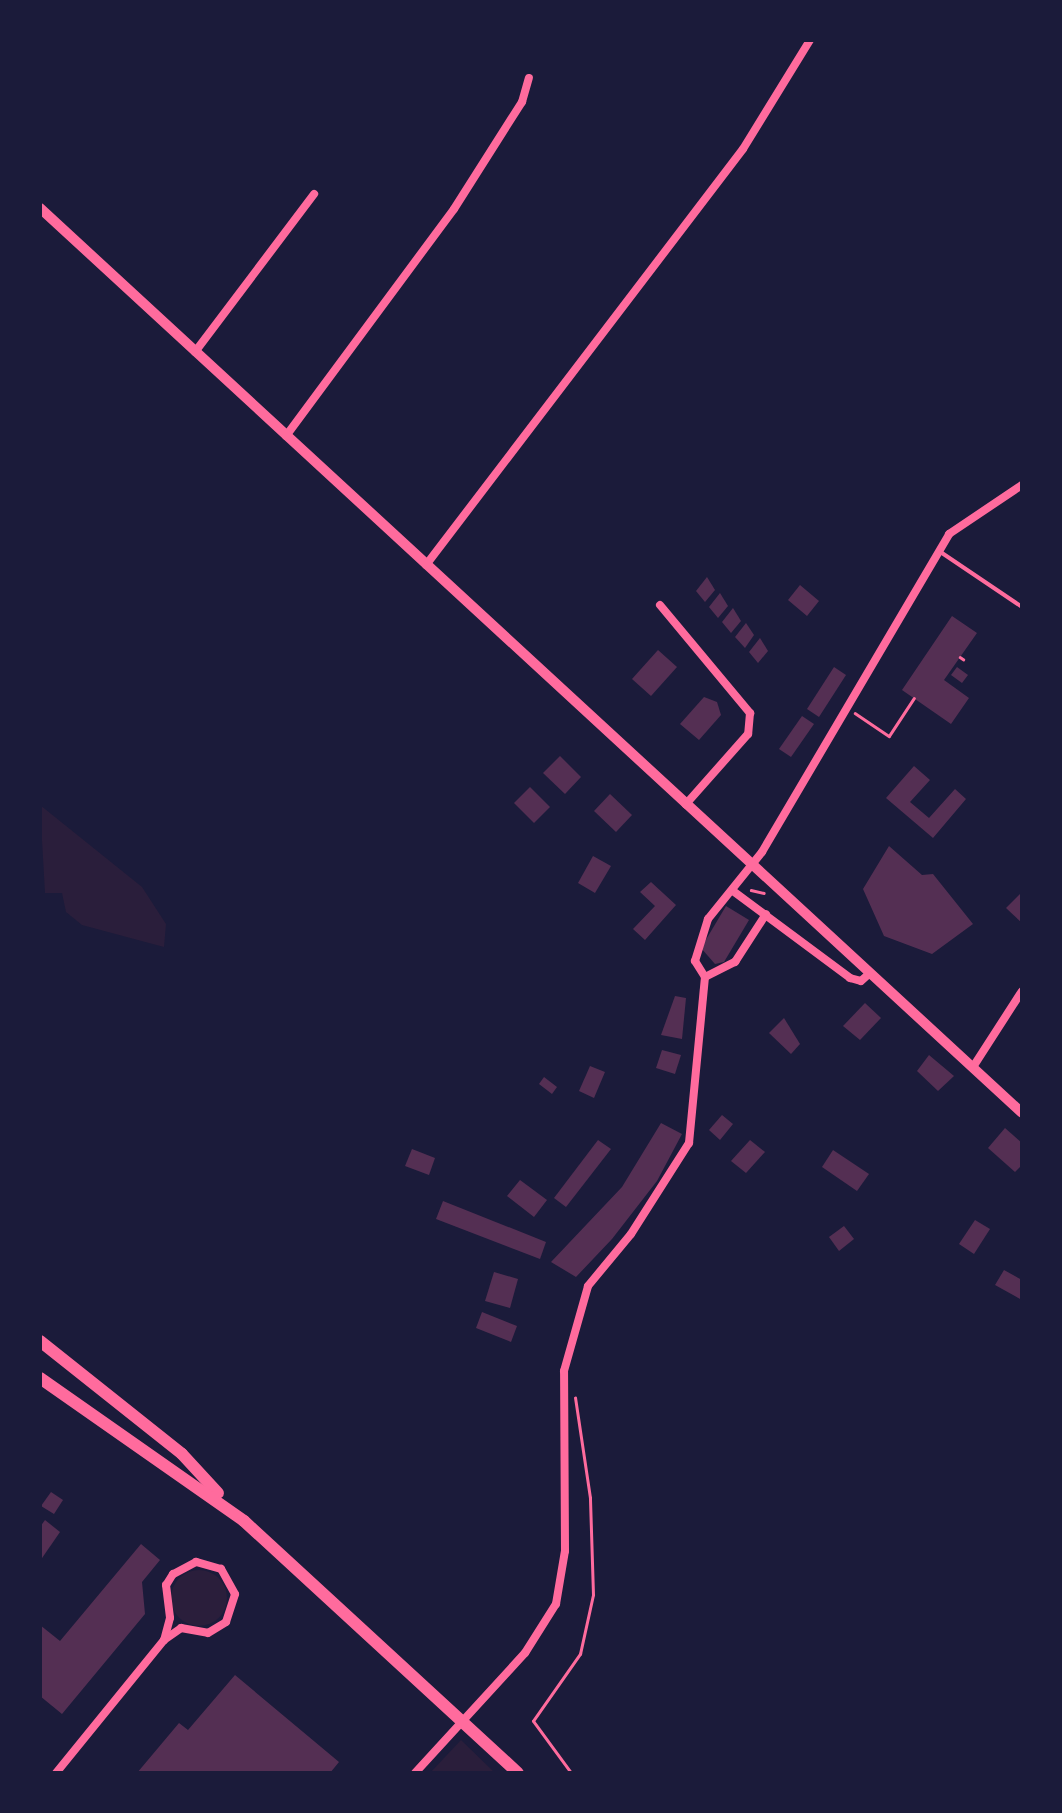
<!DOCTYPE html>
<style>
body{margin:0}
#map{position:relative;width:1062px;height:1813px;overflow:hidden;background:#1b1b3a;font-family:"PT Sans Narrow",sans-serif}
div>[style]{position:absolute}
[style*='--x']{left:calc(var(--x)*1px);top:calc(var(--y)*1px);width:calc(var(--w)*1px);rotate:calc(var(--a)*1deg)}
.green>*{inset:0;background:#2a1e3b}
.round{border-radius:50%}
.building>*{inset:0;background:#542f53}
.path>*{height:2.5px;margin:-1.25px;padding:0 1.25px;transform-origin:1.25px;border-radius:1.25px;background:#ff6b9d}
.service>*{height:4px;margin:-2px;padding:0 2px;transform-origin:2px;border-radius:2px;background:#ff6b9d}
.minor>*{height:8px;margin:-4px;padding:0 4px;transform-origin:4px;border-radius:4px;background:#ff6b9d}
.tertiary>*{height:10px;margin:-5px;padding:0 5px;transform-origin:5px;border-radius:5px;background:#ff6b9d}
.primary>*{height:12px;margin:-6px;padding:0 6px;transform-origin:6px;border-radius:6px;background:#ff6b9d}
span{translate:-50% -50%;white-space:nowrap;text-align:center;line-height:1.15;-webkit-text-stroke:10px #1b1b3a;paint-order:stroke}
.frame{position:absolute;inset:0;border:42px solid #1b1b3a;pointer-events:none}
</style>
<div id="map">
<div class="green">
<div style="clip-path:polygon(40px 805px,142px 887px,166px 924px,164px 947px,82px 925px,66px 912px,62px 893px,45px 893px)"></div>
<div class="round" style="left:171px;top:1570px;width:56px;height:56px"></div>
<div style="clip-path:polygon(461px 1740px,495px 1773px,430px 1773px)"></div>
</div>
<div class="building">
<div style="clip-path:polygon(707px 577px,715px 590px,705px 602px,696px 591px)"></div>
<div style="clip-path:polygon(800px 585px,819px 601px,807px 616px,788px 600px)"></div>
<div style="clip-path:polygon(720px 593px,728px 606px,718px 618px,709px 607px)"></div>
<div style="clip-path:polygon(733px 608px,741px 621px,731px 633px,722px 622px)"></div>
<div style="clip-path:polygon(952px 616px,977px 633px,944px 680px,969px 698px,951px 724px,902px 690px)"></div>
<div style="clip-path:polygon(746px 623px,754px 635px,745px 648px,735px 637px)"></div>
<div style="clip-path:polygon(760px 638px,768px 651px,758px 663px,749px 652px)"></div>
<div style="clip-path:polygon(658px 650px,677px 667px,651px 696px,632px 679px)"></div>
<div style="clip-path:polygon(834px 667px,846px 675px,819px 717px,807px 709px)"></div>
<div style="clip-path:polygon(957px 667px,968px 675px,962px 683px,951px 675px)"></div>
<div style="clip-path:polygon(704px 697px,717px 702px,721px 715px,699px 740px,680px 724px)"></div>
<div style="clip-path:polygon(802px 716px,814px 724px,791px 757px,779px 749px)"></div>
<div style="clip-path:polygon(560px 756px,581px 777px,565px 794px,543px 773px)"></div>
<div style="clip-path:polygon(914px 766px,930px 780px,910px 802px,929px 818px,955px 789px,966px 799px,933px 838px,886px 798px)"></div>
<div style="clip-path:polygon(530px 787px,550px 807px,534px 823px,514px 803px)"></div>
<div style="clip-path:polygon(610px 794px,632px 815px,616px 832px,594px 811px)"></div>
<div style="clip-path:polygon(889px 846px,922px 875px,933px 874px,973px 924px,932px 954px,884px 936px,863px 889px)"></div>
<div style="clip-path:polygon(593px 856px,611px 866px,595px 893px,578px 883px)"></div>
<div style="clip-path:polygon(651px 882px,676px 905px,645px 940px,633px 929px,655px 906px,640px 892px)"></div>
<div style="clip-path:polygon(1022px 892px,1022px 923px,1006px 908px)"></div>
<div style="clip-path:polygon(726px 906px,749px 920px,724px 962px,715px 964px,701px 948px)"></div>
<div style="clip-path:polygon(675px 996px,686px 998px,682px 1039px,661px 1035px)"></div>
<div style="clip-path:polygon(865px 1003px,881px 1018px,860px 1040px,843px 1026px)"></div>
<div style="clip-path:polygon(784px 1018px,800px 1044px,791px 1054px,769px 1033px)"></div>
<div style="clip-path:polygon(662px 1050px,681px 1055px,675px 1074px,656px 1068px)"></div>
<div style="clip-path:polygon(929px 1055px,954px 1076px,938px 1091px,917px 1071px)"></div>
<div style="clip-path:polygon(590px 1066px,605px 1072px,594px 1098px,579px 1091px)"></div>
<div style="clip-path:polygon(544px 1077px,557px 1087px,552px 1094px,539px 1084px)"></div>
<div style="clip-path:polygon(722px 1115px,733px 1124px,720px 1140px,709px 1130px)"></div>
<div style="clip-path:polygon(661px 1123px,682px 1134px,657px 1181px,612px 1239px,576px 1277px,551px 1262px,622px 1187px)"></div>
<div style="clip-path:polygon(1005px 1128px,1022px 1143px,1022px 1165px,1015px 1172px,988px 1148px)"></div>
<div style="clip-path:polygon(598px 1140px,611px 1149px,566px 1207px,554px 1198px)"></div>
<div style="clip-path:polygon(750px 1140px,765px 1152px,746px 1173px,731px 1161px)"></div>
<div style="clip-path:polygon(412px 1149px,435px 1158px,429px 1175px,405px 1166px)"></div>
<div style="clip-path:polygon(833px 1150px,869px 1174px,857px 1191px,822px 1167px)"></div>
<div style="clip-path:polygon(520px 1180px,547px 1200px,534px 1217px,507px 1196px)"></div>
<div style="clip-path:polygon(443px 1201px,546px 1242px,540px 1259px,436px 1219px)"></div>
<div style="clip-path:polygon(975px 1220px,990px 1229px,974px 1254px,959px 1244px)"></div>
<div style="clip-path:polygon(844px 1226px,854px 1239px,839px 1251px,829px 1237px)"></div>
<div style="clip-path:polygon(1004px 1270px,1022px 1280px,1022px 1300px,995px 1285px)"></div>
<div style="clip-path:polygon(494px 1272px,518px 1279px,510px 1308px,485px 1301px)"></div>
<div style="clip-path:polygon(482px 1312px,517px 1326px,511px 1342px,476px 1328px)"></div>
<div style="clip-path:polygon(51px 1492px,63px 1500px,54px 1514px,41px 1506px)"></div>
<div style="clip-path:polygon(45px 1520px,60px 1532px,40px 1561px,40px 1527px)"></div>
<div style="clip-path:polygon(141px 1544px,160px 1560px,142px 1582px,145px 1614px,62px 1714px,40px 1696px,40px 1625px,60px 1641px)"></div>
<div style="clip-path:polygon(235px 1675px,339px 1762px,330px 1773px,137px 1773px,179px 1723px,188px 1730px)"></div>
</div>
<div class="path">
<div style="--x:960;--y:657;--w:4;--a:34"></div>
<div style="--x:855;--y:713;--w:41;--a:34.1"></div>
<div style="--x:889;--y:736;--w:45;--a:-56.7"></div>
<div style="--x:751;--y:890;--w:13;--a:13"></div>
<div style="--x:571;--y:1773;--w:64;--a:-126.2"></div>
<div style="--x:533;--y:1721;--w:82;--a:-55"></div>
<div style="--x:580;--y:1654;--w:60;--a:-77.6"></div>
<div style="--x:593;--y:1595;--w:97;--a:-91.8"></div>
<div style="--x:590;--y:1498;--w:101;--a:-98.5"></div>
</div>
<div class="service">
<div style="--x:939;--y:551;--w:100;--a:34"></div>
</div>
<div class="minor">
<div style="--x:195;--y:352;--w:198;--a:-53"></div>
<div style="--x:286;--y:436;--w:282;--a:-53.5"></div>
<div style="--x:454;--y:209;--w:127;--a:-57.6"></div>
<div style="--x:522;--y:102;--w:25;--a:-74"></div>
<div style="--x:426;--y:565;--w:523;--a:-52.69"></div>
<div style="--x:743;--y:149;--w:128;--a:-58.4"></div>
<div style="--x:660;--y:605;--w:141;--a:50.2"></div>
<div style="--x:750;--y:713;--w:21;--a:95"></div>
<div style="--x:748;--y:734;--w:94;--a:131.5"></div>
<div style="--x:733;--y:891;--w:146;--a:36.6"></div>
<div style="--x:850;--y:978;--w:11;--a:15"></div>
<div style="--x:861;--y:981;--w:12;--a:-42"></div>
<div style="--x:705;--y:977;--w:19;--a:-122"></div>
<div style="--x:695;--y:961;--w:44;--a:-72.8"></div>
<div style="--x:708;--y:919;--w:86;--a:-51.1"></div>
<div style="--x:762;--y:852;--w:369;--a:-59.5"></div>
<div style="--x:949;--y:534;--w:88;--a:-33.9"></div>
<div style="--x:705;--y:977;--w:34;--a:-27"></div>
<div style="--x:735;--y:962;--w:57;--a:-57.1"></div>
<div style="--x:973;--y:1067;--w:90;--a:-57.2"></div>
<div style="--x:56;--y:1773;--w:171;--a:-50.9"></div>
<div style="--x:164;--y:1640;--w:21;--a:-35"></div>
<div style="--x:181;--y:1628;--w:27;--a:10"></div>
<div style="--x:208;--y:1633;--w:21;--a:-31"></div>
<div style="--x:226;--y:1622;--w:29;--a:-72"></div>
<div style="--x:235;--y:1594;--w:29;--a:-119"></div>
<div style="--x:221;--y:1569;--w:26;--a:-164"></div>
<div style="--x:196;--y:1562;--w:26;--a:152"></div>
<div style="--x:173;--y:1574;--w:13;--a:122"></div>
<div style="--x:166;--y:1585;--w:33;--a:83"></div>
<div style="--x:170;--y:1618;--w:23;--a:105"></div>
<div style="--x:415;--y:1773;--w:163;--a:-47.5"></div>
<div style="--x:525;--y:1653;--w:58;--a:-57.7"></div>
<div style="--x:556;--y:1604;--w:54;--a:-80.4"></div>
<div style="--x:565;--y:1551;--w:180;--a:-90.3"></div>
<div style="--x:564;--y:1371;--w:88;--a:-74.2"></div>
<div style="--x:588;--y:1286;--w:67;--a:-50.4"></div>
<div style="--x:631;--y:1234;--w:108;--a:-57.5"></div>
<div style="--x:689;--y:1143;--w:167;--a:-84.5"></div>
</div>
<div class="tertiary">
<div style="--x:40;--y:208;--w:1335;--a:42.66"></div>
</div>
<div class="primary">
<div style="--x:40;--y:1341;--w:181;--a:38.5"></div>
<div style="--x:182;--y:1454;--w:53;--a:47.3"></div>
<div style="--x:40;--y:1378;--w:249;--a:35"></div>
<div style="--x:244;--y:1521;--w:372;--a:42.6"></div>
</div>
<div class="frame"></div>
</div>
